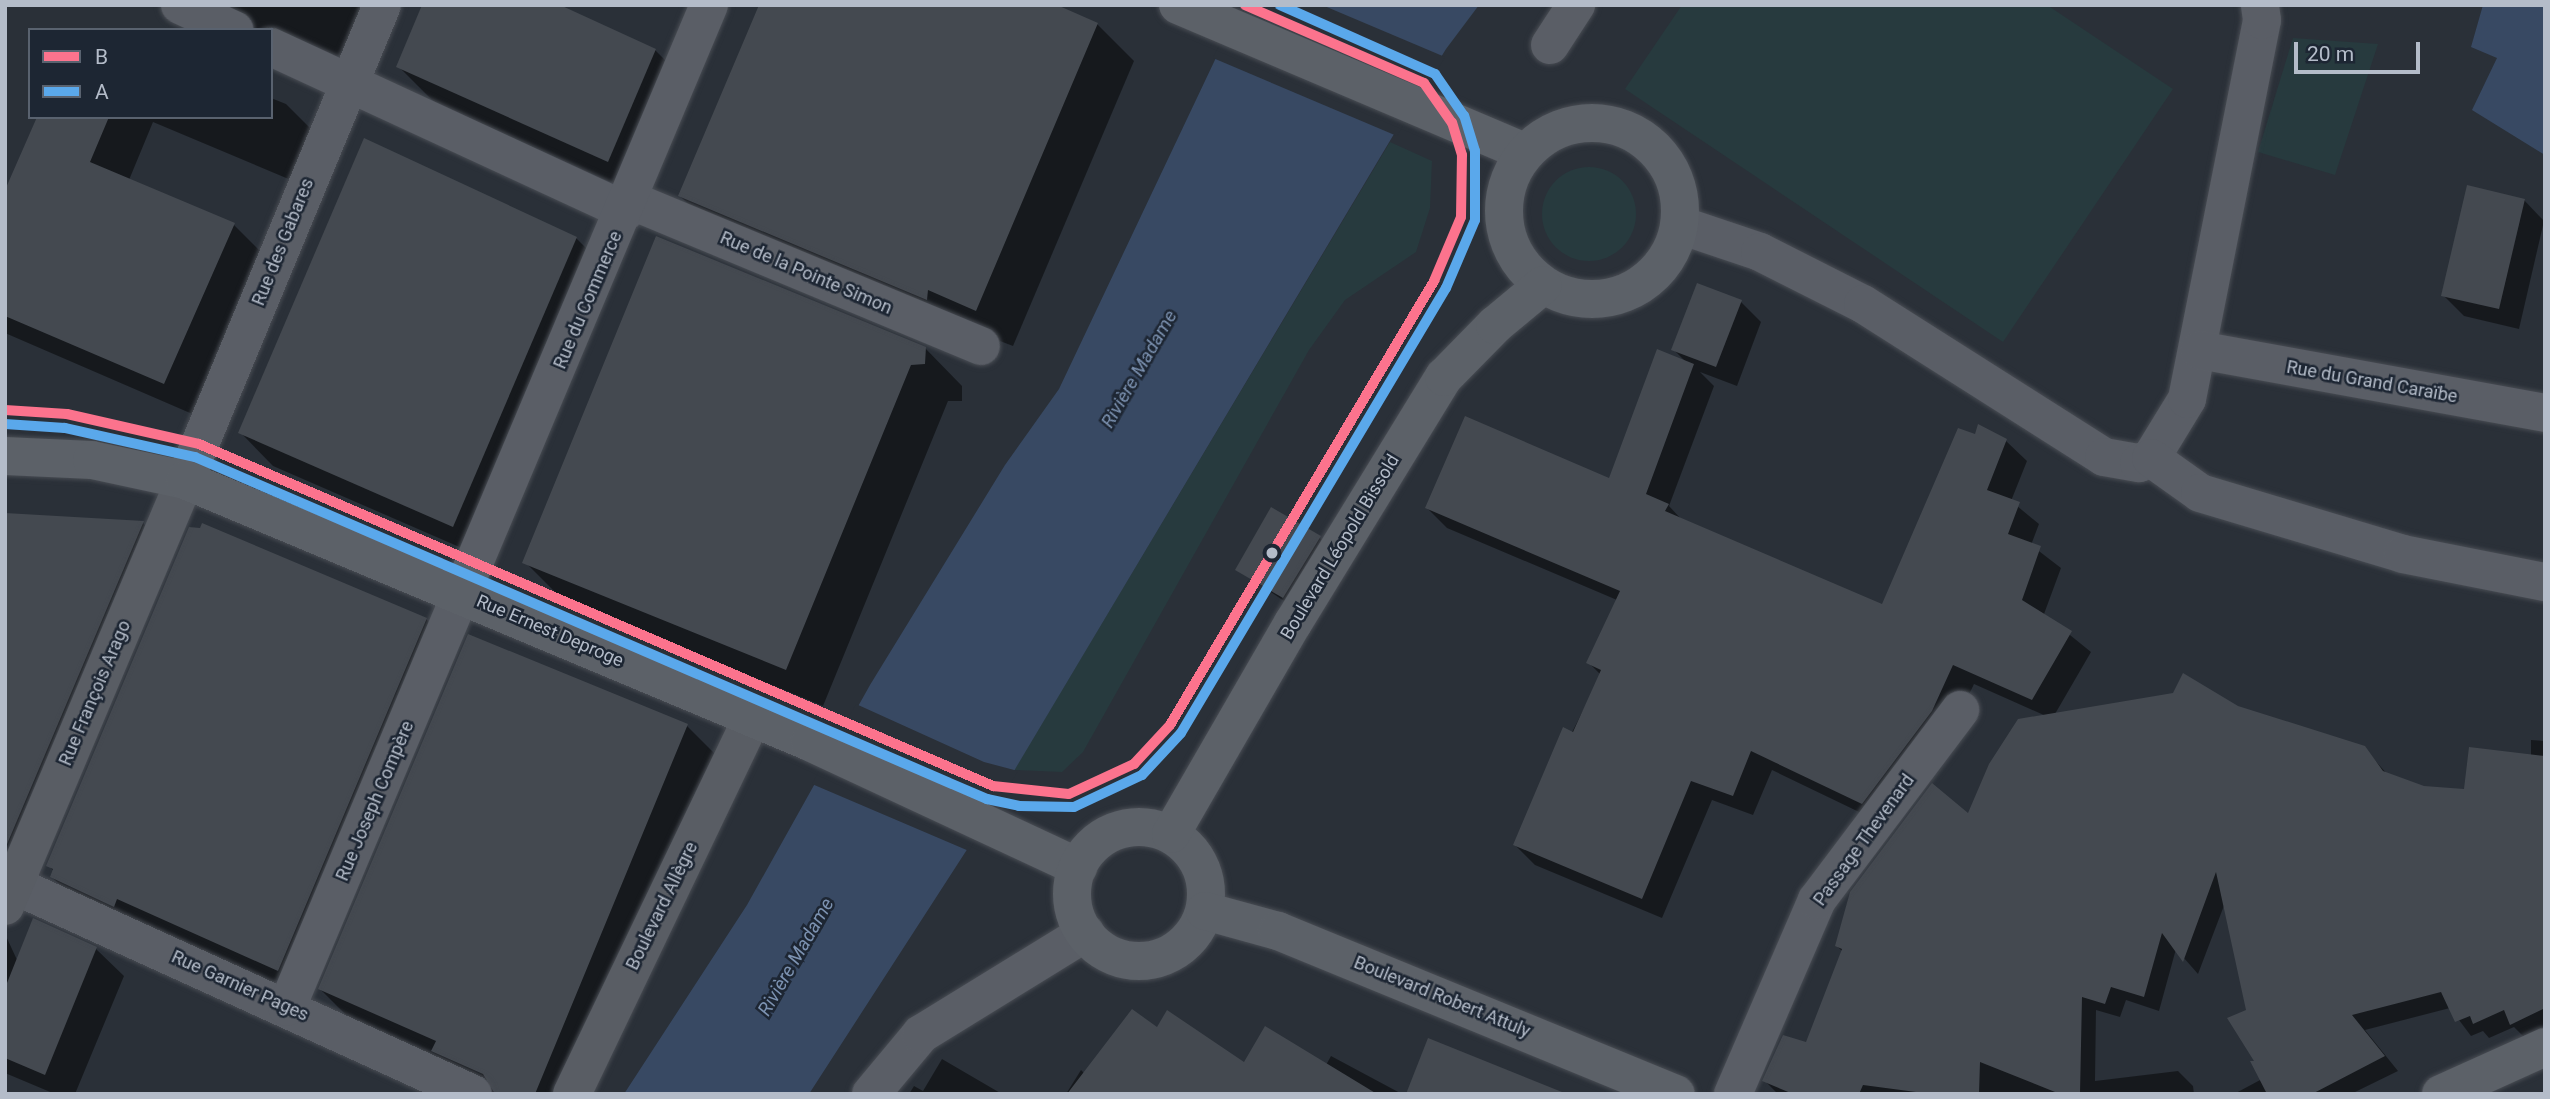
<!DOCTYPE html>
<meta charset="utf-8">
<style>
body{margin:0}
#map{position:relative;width:2550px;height:1099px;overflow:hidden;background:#2a3038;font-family:Roboto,sans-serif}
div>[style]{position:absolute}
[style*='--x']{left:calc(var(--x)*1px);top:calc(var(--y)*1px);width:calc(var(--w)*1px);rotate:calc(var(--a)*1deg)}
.green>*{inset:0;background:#273a3e}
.round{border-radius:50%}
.water>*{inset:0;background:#384963}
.pier>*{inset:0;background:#2a3038}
.shadow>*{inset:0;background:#0007}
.building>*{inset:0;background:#444950}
.roads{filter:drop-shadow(0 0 2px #484c53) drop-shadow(0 0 2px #484c53)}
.minor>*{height:38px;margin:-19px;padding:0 19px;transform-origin:19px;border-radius:19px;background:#5a5e66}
.secondary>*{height:38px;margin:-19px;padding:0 19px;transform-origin:19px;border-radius:19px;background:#595d64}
.primary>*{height:38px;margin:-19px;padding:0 19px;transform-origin:19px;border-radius:19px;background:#5c6168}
.primary>.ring{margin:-19px;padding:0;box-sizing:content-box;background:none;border:38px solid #5c6168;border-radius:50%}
.bus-1>*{height:10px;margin:-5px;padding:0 5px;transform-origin:5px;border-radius:5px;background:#fc738d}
.bus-2>*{height:10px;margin:-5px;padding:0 5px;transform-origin:5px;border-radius:5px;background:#5aa8eb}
.dots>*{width:19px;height:19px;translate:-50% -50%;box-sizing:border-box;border:4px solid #1d2633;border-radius:50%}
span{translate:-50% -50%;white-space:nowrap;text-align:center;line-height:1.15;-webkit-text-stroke:5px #1d2633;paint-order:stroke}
.street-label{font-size:18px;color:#b4bcc9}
.water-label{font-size:19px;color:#7c92b1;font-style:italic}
.frame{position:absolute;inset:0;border:7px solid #b4bcc9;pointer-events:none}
.legend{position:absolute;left:28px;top:28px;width:245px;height:91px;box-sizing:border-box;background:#1d2633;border:2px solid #59626f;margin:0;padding:9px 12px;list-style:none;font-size:21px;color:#b4bcc9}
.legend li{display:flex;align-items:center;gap:14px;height:35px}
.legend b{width:35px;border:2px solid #59626f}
.scale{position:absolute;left:2294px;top:42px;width:126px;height:32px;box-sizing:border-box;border:4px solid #b4bcc9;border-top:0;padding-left:9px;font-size:21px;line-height:24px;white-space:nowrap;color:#b4bcc9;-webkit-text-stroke:5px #1d2633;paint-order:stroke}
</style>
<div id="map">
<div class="green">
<div style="clip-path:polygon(1682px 5px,2047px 5px,2173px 89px,2003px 342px,1625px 89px)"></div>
<div style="clip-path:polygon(2293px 38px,2378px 44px,2335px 175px,2258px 152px)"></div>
<div style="clip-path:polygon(1390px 142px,1432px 161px,1430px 208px,1416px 252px,1345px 300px,1309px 350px,1083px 752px,1062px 772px,1014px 770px)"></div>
<div class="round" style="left:1542px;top:167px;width:94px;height:94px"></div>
</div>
<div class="water">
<div style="clip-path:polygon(1241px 5px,1479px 5px,1446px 49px,1397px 129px,968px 848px,809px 1094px,624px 1094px,747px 905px,870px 685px,1005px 465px,1059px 389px)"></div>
<div style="clip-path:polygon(2483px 5px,2545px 5px,2545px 155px,2472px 110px,2497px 58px,2471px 47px)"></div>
</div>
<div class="pier">
<div style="clip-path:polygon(1238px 5px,1322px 5px,1445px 57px,1397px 136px,1213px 58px)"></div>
<div style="clip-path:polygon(856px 704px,984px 762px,1018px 771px,969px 851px,812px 784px)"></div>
</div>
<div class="shadow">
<div style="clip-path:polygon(196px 5px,394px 5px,368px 72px,271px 30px,257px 30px)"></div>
<div style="clip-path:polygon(1097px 24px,1134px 61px,1013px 346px,718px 233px,680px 196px)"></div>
<div style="clip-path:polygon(655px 50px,692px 87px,645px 198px,435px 103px,398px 66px)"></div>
<div style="clip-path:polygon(271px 98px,286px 104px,318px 136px,298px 183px,153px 122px,129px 180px,234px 225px,266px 257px,197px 416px,5px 333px,5px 195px,39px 117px,271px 117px)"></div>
<div style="clip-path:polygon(2524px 200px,2544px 221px,2519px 329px,2464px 316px,2443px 295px)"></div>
<div style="clip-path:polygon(576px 238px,610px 272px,487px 559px,273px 466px,240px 432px)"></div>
<div style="clip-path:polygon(1741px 302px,1761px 322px,1737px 386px,1700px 372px,1714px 386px,1669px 506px,1683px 521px,1883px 606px,1976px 437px,2006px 441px,2027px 461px,2011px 501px,2039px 524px,2031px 545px,2061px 568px,2044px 614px,2091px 652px,2055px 714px,2237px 708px,2364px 748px,2388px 775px,2424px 788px,2466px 791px,2531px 756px,2531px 740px,2545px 741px,2545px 1030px,2526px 1039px,2514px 1027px,2489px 1038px,2483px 1031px,2471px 1036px,2450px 1008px,2365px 1030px,2398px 1071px,2351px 1094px,2234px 1094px,2262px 1079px,2225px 903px,2198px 974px,2176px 949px,2159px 1011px,2126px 1000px,2120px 1017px,2096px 1010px,2095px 1081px,2178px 1071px,2193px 1086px,2194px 1094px,1778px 1094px,1765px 1081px,1807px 1045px,1843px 952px,1837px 946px,1969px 815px,2046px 716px,1974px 684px,1951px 732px,1882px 823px,1772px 770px,1753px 815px,1712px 800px,1662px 918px,1535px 865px,1515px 845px,1601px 675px,1588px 662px,1617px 600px,1447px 528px,1427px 508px,1610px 481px,1687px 363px,1673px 349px)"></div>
<div style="clip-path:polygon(925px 348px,962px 386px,962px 401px,948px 401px,823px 706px,562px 599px,525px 562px)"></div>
<div style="clip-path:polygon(5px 515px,143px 523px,164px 544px,5px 861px)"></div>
<div style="clip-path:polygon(1320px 538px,1329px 548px,1293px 607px,1238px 570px)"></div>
<div style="clip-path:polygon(426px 619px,456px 649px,308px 1000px,81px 906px,52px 877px,54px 871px,48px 865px)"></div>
<div style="clip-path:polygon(687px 726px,717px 756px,577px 1094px,489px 1094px,350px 1019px,320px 989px)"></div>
<div style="clip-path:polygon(34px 920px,96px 949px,124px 976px,75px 1094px,55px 1094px,5px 1073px,5px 934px,18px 962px)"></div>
<div style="clip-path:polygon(1157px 1030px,1244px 1064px,1326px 1065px,1331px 1056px,1402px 1094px,1066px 1094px,1081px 1070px,1084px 1073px)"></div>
<div style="clip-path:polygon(942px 1059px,1002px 1094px,909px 1094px,914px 1086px,923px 1091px)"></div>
</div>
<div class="building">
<div style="clip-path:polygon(422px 5px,560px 5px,656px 49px,608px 162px,396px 67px)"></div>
<div style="clip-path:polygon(759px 5px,1057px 5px,1098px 23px,976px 311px,928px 290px,927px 300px,678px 196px)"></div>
<div style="clip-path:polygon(37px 117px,109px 117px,90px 162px,235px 223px,164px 384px,5px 316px,5px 190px)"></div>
<div style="clip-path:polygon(364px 138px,577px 237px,453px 527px,238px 433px)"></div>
<div style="clip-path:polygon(2467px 185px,2525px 199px,2499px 309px,2441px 296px)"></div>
<div style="clip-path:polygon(656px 236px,926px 347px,925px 364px,911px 365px,786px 670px,522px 563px)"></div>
<div style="clip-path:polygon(1697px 283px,1742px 300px,1716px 367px,1671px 350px)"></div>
<div style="clip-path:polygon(1657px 349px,1694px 364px,1646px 494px,1669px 504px,1665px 511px,1882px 604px,1958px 428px,1975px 434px,1978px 424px,2007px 439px,1987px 490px,2020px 502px,2008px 534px,2041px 546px,2022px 600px,2072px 631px,2032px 700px,1953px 665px,1932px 711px,1862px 804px,1751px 751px,1733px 796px,1691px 781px,1642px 899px,1513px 845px,1563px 727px,1573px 732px,1601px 670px,1586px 663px,1620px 591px,1425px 508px,1465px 416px,1609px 478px)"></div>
<div style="clip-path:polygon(1271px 507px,1321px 536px,1283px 598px,1235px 570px)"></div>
<div style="clip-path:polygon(5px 513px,144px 521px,5px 849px)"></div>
<div style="clip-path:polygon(202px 523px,427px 618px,278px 971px,117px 899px,114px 907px,50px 877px,53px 869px,46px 866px,189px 527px,200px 528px)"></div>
<div style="clip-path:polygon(468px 634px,688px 724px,535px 1094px,495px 1094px,483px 1074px,431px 1051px,436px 1041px,318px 989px)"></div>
<div style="clip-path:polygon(2183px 673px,2238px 706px,2365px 746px,2383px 771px,2424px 786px,2464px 789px,2469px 747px,2545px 756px,2545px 1008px,2510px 1025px,2504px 1010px,2473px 1024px,2470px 1016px,2455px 1022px,2441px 992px,2352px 1015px,2385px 1056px,2312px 1094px,2267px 1094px,2250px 1061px,2254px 1061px,2227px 1018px,2246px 1010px,2216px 872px,2183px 962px,2162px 933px,2144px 997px,2111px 987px,2105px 1004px,2082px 997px,2080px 1094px,2060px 1094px,1980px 1062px,1979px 1094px,1931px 1094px,1863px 1085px,1859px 1094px,1793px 1094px,1762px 1081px,1783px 1035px,1806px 1042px,1842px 949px,1835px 946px,1850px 892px,1932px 783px,1968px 813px,1989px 764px,2018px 719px,2173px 693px)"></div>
<div style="clip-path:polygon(33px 918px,97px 947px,45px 1075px,5px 1058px,5px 988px)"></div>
<div style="clip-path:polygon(1132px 1009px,1157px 1027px,1167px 1010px,1244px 1062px,1265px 1026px,1377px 1094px,1067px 1094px)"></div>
<div style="clip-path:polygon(1428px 1038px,1562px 1092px,1562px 1094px,1406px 1094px)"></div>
</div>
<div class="roads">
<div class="minor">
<div style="--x:180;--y:5;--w:60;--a:24.8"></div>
<div style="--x:1550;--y:45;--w:48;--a:-57"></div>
<div style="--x:271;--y:47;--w:391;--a:24.8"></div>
<div style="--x:630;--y:200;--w:380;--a:22.6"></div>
<div style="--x:1680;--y:225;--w:84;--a:18.6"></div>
<div style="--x:1760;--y:252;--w:115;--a:26.8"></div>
<div style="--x:1863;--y:304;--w:285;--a:32.4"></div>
<div style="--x:2104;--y:457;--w:36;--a:10"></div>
<div style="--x:2139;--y:463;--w:13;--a:-23"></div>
<div style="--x:2151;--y:458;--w:69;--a:-58.6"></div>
<div style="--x:2187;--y:399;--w:386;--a:-78.8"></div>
<div style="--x:2262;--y:20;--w:15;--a:-98"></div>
<div style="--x:2199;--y:350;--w:352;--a:10.3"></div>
<div style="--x:2151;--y:458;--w:60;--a:35.5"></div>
<div style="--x:2200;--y:493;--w:212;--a:16.7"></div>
<div style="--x:2403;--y:554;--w:145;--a:11.2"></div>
<div style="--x:185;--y:480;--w:514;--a:-67.47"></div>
<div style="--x:5;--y:881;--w:514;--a:24.47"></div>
<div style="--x:287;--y:1007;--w:1087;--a:-67.16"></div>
<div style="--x:871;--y:1094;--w:78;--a:-50.2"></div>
<div style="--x:921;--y:1034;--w:193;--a:-31.6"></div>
<div style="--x:1733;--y:1094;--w:211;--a:-66.6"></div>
<div style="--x:1817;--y:900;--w:238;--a:-53"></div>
</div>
<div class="secondary">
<div style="--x:5;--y:906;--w:462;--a:-67.1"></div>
<div style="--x:572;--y:1094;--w:417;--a:-64.4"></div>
</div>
<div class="primary">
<div style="--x:1178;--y:5;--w:377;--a:23"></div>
<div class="ring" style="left:1504px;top:123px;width:138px;height:138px"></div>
<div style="--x:5;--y:456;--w:87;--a:2.6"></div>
<div style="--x:92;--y:460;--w:95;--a:12.1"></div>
<div style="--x:185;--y:480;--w:678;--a:22.74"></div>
<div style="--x:810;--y:742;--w:296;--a:25"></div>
<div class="ring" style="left:1072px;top:827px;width:96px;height:96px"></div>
<div style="--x:1171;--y:834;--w:244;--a:-60"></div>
<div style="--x:1293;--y:623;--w:289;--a:-58.5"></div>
<div style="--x:1444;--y:377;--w:73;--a:-45.6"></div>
<div style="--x:1495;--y:325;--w:62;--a:-39.8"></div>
<div style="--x:1205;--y:911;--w:76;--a:15.3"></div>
<div style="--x:1278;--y:931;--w:430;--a:22.3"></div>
<div style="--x:2441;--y:1094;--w:114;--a:-24.3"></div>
</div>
</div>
<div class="bus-1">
<div style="--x:5;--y:410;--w:62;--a:3.7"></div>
<div style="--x:67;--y:414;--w:135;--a:12.8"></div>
<div style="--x:199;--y:444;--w:865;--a:23.3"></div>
<div style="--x:993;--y:786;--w:76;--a:6"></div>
<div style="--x:1069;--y:794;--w:72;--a:-24.8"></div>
<div style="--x:1134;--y:764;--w:53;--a:-47.3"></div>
<div style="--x:1170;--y:725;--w:517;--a:-59.26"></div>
<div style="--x:1434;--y:281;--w:69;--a:-67.1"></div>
<div style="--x:1461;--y:217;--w:62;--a:-89.1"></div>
<div style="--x:1462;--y:155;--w:34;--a:-107"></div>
<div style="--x:1452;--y:123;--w:49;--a:-125"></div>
<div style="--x:1424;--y:83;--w:195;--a:-156.5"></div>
</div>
<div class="bus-2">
<div style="--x:5;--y:424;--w:60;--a:3.8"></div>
<div style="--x:65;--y:428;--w:133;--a:12.6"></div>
<div style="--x:195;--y:457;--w:863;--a:23.36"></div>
<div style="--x:987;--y:799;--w:33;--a:12"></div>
<div style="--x:1019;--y:806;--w:55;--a:1"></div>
<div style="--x:1074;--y:807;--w:75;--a:-25.2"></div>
<div style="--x:1142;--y:775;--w:57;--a:-47.1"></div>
<div style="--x:1181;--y:733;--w:518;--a:-59.23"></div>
<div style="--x:1446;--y:288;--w:74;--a:-66.9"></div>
<div style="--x:1475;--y:220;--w:69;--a:-90"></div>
<div style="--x:1475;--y:151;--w:37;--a:-107"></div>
<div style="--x:1464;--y:116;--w:51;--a:-124.6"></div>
<div style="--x:1435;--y:74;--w:170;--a:-156"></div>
</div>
<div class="dots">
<div style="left:1272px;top:553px;background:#b4bcc9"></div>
</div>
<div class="street-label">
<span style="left:283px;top:242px;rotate:-68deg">Rue des Gabares</span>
<span style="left:806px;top:273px;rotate:23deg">Rue de la Pointe Simon</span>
<span style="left:588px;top:300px;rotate:-67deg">Rue du Commerce</span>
<span style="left:2372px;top:382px;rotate:10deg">Rue du Grand Caraïbe</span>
<span style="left:1340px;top:547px;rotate:-59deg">Boulevard Léopold Bissold</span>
<span style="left:550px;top:631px;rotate:23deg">Rue Ernest Deproge</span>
<span style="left:95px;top:693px;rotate:-67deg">Rue François Arago</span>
<span style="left:375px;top:801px;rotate:-67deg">Rue Joseph Compère</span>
<span style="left:1864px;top:840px;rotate:-54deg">Passage Thevenard</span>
<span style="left:662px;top:906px;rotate:-64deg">Boulevard Allègre</span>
<span style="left:240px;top:986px;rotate:24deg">Rue Garnier Pages</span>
<span style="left:1442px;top:997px;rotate:22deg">Boulevard Robert Attuly</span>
</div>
<div class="water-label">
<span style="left:1139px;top:369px;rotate:-60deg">Rivière Madame</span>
<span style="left:796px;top:957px;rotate:-60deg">Rivière Madame</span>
</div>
<div class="frame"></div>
<ul class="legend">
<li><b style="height:9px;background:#fc738d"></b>B</li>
<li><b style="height:9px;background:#5aa8eb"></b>A</li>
</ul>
<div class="scale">20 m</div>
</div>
